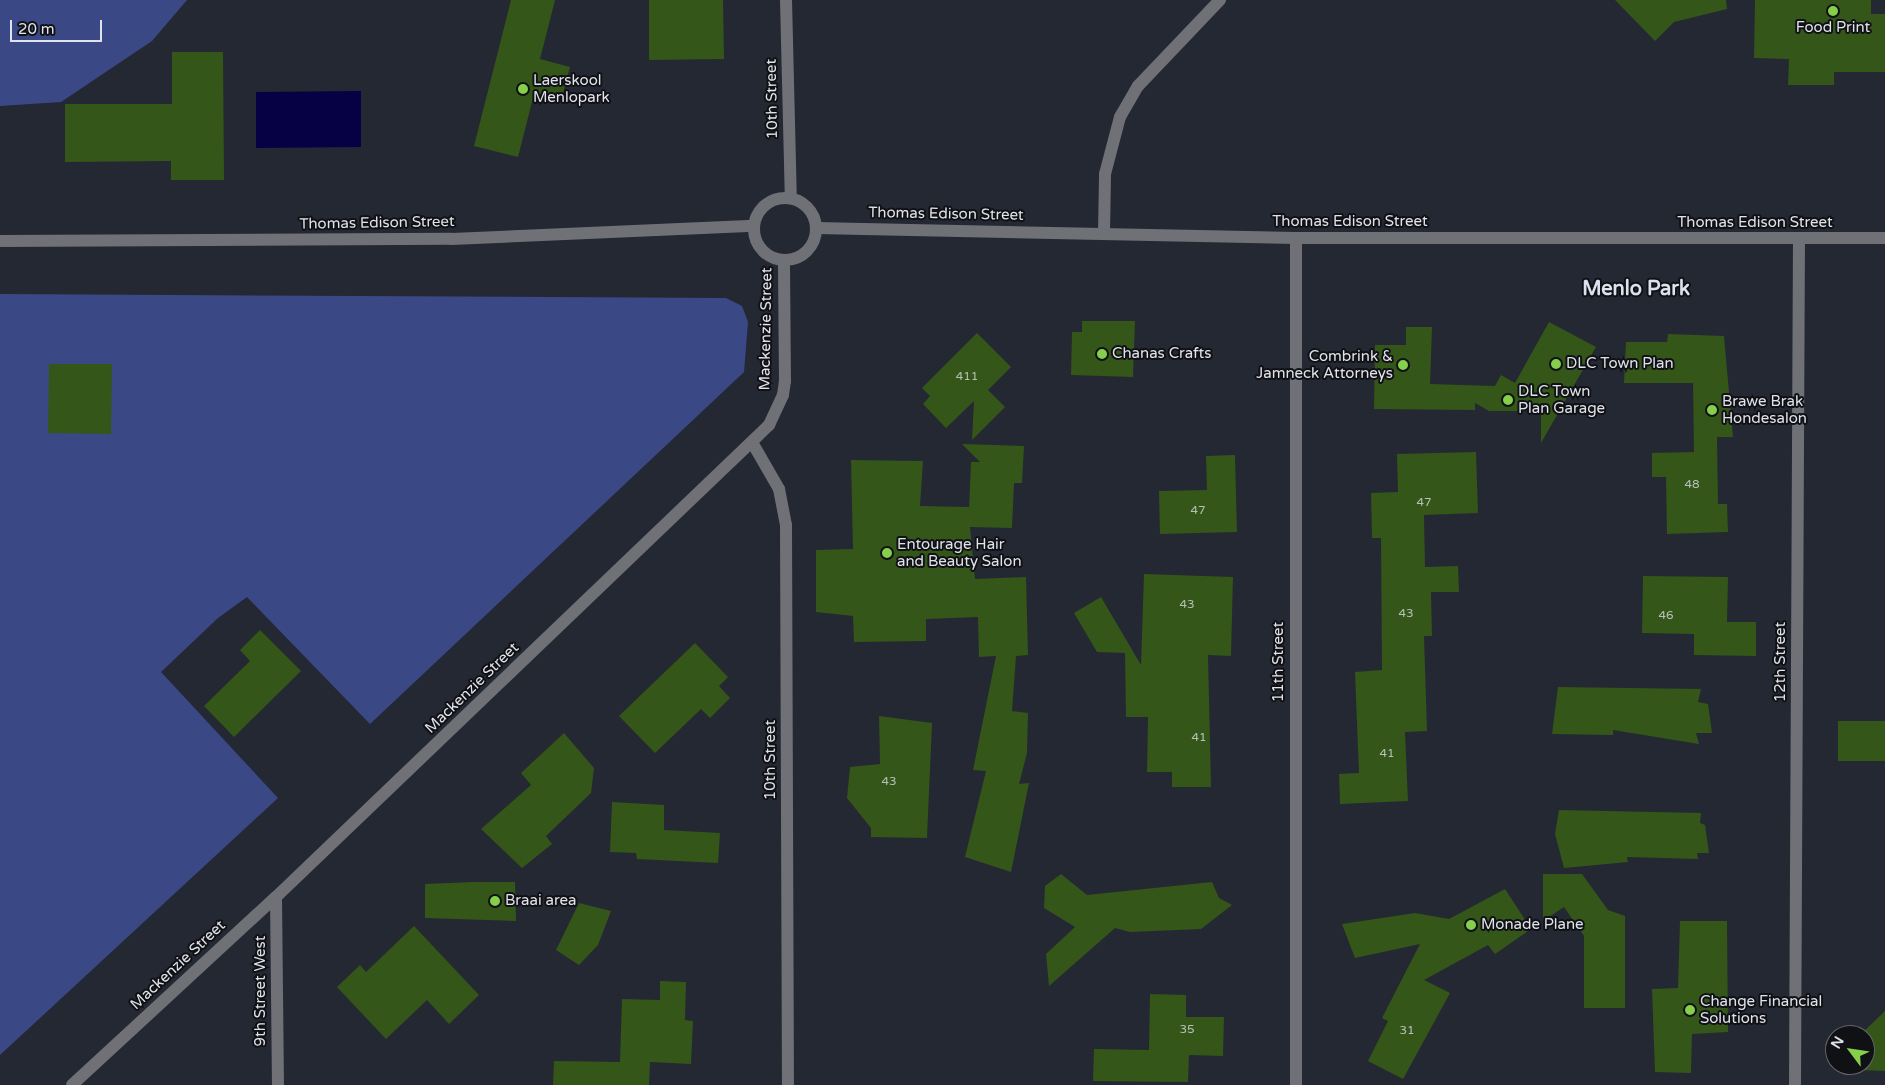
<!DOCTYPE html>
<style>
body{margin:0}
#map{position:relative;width:1885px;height:1085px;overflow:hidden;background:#242832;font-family:"Varela Round",sans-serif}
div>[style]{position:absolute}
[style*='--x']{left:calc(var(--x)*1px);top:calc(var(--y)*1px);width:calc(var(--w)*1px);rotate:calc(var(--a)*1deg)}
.green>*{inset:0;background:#3a4986}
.water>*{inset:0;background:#060044}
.building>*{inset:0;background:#345619}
.minor>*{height:12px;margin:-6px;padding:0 6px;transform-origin:6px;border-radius:6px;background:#6f7176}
.minor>.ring{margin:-6px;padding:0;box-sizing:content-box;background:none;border:12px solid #6f7176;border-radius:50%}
.dots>*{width:14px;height:14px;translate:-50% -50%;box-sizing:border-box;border:2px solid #0f1115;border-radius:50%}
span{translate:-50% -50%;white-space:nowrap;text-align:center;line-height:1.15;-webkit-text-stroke:4px #0f1115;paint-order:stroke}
.number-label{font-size:12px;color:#b6c0b6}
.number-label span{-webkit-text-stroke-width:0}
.poi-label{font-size:15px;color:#e1e3ea}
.left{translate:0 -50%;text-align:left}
.right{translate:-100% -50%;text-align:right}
.street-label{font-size:15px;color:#e1e3ea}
.district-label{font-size:20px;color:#dce1ef;font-weight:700}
.north{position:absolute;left:1825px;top:1025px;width:50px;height:50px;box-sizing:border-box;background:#0f1115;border:1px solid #63656a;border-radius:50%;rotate:301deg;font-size:14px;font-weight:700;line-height:20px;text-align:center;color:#e1e3ea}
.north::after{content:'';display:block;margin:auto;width:18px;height:22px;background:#86cf4b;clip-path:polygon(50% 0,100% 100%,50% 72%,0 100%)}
.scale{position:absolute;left:10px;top:20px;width:92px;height:22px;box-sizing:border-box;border:2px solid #e1e3ea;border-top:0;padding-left:6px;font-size:15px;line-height:18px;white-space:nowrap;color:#e1e3ea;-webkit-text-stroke:4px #0f1115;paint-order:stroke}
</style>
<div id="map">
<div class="green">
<div style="clip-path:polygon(0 0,187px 0,152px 41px,61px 102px,0 106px)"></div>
<div style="clip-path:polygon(0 294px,726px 298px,742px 306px,748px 322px,744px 372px,370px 724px,247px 597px,218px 618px,161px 672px,278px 798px,0 1055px)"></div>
</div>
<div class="water">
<div style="clip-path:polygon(361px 91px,361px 147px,256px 148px,256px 92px)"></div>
</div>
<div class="building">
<div style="clip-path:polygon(511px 0,555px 0,540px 59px,570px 67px,561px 101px,534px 94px,518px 157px,474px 146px)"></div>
<div style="clip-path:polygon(649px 0,723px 0,724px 59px,649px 60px)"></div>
<div style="clip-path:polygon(1615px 0,1726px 0,1727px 9px,1674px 22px,1655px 41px)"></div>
<div style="clip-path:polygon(1755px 0,1871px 0,1871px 14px,1885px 14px,1885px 72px,1834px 72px,1834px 85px,1788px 85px,1789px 59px,1754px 58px)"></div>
<div style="clip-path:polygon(172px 52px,223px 52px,224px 180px,171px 180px,171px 161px,65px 162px,65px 104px,172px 104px)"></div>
<div style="clip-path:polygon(1082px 321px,1135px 321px,1133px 377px,1071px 375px,1072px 332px,1082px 332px)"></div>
<div style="clip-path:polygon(1549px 322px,1596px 347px,1541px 443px,1541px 409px,1527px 402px,1522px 411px,1489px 411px,1475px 403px,1475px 410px,1374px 409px,1375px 345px,1406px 345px,1406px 327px,1432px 327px,1430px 384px,1495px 386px,1501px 375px,1515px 383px)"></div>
<div style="clip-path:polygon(977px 333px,1011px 367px,988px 390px,1005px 407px,972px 440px,974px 401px,946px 428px,923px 404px,930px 396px,922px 388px)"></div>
<div style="clip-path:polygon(1668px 334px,1724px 336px,1733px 437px,1717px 437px,1718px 504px,1727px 504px,1728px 532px,1667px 534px,1666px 477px,1652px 477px,1652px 453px,1694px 452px,1693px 383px,1624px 383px,1626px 342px,1667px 342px)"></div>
<div style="clip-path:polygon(49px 364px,112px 364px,111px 434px,48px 433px)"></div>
<div style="clip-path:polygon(962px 444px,1024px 446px,1022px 483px,1014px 483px,1012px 528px,970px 527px,975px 579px,1026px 577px,1028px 655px,1016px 656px,1012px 711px,1028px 713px,1027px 753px,1019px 784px,1029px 783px,1011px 872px,965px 857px,986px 771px,973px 770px,996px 656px,979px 657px,978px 617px,926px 619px,926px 641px,854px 642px,853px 616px,816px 612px,816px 550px,853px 549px,851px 460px,923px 461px,920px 506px,969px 507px,969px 511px,971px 462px,980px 462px)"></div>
<div style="clip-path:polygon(1476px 452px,1478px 513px,1424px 515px,1425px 567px,1458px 566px,1459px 592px,1431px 592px,1432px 636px,1424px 636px,1427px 731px,1405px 732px,1408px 801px,1340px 804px,1339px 774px,1359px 773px,1355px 672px,1382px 670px,1381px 538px,1372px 538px,1371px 493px,1398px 492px,1397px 454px)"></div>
<div style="clip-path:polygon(1235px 455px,1237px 532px,1160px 534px,1159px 491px,1207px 490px,1206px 456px)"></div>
<div style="clip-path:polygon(1144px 574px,1233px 577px,1231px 656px,1208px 655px,1211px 787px,1172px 787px,1172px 772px,1147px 772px,1148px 717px,1126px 717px,1125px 653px,1097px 652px,1074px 613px,1101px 597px,1141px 665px)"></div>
<div style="clip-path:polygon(1643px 576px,1728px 577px,1727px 622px,1756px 622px,1756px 656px,1694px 655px,1694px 634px,1642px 633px)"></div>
<div style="clip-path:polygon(260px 630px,301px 671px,234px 737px,204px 706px,250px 661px,240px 650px)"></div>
<div style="clip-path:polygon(695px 643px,728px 677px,719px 686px,730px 698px,710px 718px,701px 709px,655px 753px,619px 716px)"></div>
<div style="clip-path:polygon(1558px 687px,1701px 689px,1698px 702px,1708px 704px,1712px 733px,1696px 733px,1699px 744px,1613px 730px,1613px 735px,1552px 734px)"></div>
<div style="clip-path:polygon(879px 716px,932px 723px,927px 838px,871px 837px,871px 828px,847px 798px,850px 767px,880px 764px)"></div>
<div style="clip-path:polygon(1838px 721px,1885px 721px,1885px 761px,1838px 761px)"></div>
<div style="clip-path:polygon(564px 733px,594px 768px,591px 793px,546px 836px,552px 844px,522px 868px,481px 829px,531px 785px,521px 773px)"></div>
<div style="clip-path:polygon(612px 802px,664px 805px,664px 830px,720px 833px,718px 863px,637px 859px,636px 853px,610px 852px)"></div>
<div style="clip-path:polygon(1559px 810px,1701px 813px,1700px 823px,1705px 825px,1709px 853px,1697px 853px,1698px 859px,1627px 857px,1628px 862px,1564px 868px,1555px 834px)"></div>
<div style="clip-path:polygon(1061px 874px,1087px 895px,1212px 882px,1219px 898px,1232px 905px,1201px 929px,1130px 932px,1115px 928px,1049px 986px,1046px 954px,1075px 927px,1044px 908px,1045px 886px)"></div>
<div style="clip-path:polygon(1543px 874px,1582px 874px,1608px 910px,1625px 916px,1625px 1008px,1584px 1008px,1584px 936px,1564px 907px,1543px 921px)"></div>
<div style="clip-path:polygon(474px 882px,515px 882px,516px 921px,425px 918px,425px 884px)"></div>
<div style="clip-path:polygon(1505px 889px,1531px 929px,1495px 954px,1488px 945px,1424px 980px,1450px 993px,1403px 1079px,1368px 1061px,1388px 1021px,1382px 1018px,1420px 944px,1355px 958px,1342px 924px,1415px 913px,1449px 919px)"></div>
<div style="clip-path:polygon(579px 903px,611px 911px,598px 945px,579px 965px,556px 950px)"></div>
<div style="clip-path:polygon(1680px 921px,1727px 921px,1728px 1032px,1692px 1034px,1691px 1073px,1655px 1072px,1652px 989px,1678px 988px)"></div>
<div style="clip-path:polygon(414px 926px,479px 995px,449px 1024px,427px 1000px,386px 1039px,337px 987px,360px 965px,366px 972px)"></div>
<div style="clip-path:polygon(660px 981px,686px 982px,685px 1020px,693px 1021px,691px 1064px,650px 1062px,649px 1085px,553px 1085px,554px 1061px,620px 1062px,622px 999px,660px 1000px)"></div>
<div style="clip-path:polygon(1150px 994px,1186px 995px,1186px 1017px,1224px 1017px,1223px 1056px,1189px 1055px,1188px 1082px,1093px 1081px,1094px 1049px,1149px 1050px)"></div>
<div style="clip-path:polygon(1885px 1011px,1885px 1071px,1860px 1070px,1860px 1065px,1865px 1065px,1865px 1035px,1860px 1035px)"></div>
</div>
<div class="minor">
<div style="--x:786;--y:0;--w:198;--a:88.6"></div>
<div class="ring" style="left:754px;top:198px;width:50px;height:50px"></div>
<div style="--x:816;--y:228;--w:480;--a:1.2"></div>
<div style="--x:1296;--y:238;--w:589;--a:0"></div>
<div style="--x:1104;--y:233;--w:59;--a:-89"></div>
<div style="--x:1105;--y:174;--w:59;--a:-75.3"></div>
<div style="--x:1120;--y:117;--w:36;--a:-60"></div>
<div style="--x:1138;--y:86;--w:119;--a:-46.4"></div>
<div style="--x:0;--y:241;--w:452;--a:-0.3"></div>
<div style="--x:452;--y:239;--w:302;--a:-2.5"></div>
<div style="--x:753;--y:444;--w:52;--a:60"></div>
<div style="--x:779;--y:489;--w:37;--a:79"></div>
<div style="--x:786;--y:525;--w:560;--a:89.8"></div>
<div style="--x:276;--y:897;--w:188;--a:89.4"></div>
<div style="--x:72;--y:1085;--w:277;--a:-42.7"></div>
<div style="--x:276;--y:897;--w:683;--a:-43.75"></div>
<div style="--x:769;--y:425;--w:33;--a:-65"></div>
<div style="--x:783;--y:395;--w:14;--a:-82"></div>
<div style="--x:785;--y:381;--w:121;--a:-90.5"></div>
<div style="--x:1296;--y:1085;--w:847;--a:-90"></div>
<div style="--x:1795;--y:1085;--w:846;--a:-89.73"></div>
</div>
<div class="dots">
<div style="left:1833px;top:11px;background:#86cf4b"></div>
<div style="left:523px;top:89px;background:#86cf4b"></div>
<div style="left:1102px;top:354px;background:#86cf4b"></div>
<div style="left:1556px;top:364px;background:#86cf4b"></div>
<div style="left:1403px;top:365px;background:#86cf4b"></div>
<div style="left:1508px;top:400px;background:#86cf4b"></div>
<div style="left:1712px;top:410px;background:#86cf4b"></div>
<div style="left:887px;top:553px;background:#86cf4b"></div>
<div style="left:495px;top:901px;background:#86cf4b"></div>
<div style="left:1471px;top:925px;background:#86cf4b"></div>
<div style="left:1690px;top:1010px;background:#86cf4b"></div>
</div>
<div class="number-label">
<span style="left:967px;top:377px">411</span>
<span style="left:1692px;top:485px">48</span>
<span style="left:1424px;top:503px">47</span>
<span style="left:1198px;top:511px">47</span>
<span style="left:1187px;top:605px">43</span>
<span style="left:1406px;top:614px">43</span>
<span style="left:1666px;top:616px">46</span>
<span style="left:1199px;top:738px">41</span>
<span style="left:1387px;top:754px">41</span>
<span style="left:889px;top:782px">43</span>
<span style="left:1187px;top:1030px">35</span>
<span style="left:1407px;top:1031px">31</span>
</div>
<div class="poi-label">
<span style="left:1833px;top:28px">Food Print</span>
<span class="left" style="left:533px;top:89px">Laerskool<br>Menlopark</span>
<span class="left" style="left:1112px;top:354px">Chanas Crafts</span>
<span class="right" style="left:1393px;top:365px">Combrink &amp;<br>Jamneck Attorneys</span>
<span class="left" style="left:1566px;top:364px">DLC Town Plan</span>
<span class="left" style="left:1518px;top:400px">DLC Town<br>Plan Garage</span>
<span class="left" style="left:1722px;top:410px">Brawe Brak<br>Hondesalon</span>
<span class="left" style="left:897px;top:553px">Entourage Hair<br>and Beauty Salon</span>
<span class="left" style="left:505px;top:901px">Braai area</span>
<span class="left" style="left:1481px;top:925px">Monade Plane</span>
<span class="left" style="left:1700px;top:1010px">Change Financial<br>Solutions</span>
</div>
<div class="street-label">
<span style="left:772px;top:99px;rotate:-91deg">10th Street</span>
<span style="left:946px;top:214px;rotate:1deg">Thomas Edison Street</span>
<span style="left:1350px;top:222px">Thomas Edison Street</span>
<span style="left:377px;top:223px;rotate:-1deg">Thomas Edison Street</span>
<span style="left:1755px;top:223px">Thomas Edison Street</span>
<span style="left:766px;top:329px;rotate:-89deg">Mackenzie Street</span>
<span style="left:1279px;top:662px;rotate:-90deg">11th Street</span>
<span style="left:1781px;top:662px;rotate:-90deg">12th Street</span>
<span style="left:472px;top:688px;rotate:-44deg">Mackenzie Street</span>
<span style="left:771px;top:760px;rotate:-90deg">10th Street</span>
<span style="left:178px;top:965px;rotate:-43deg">Mackenzie Street</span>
<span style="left:261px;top:991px;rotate:-90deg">9th Street West</span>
</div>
<div class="district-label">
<span style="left:1636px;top:289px">Menlo Park</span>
</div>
<div class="north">N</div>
<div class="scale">20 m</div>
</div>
